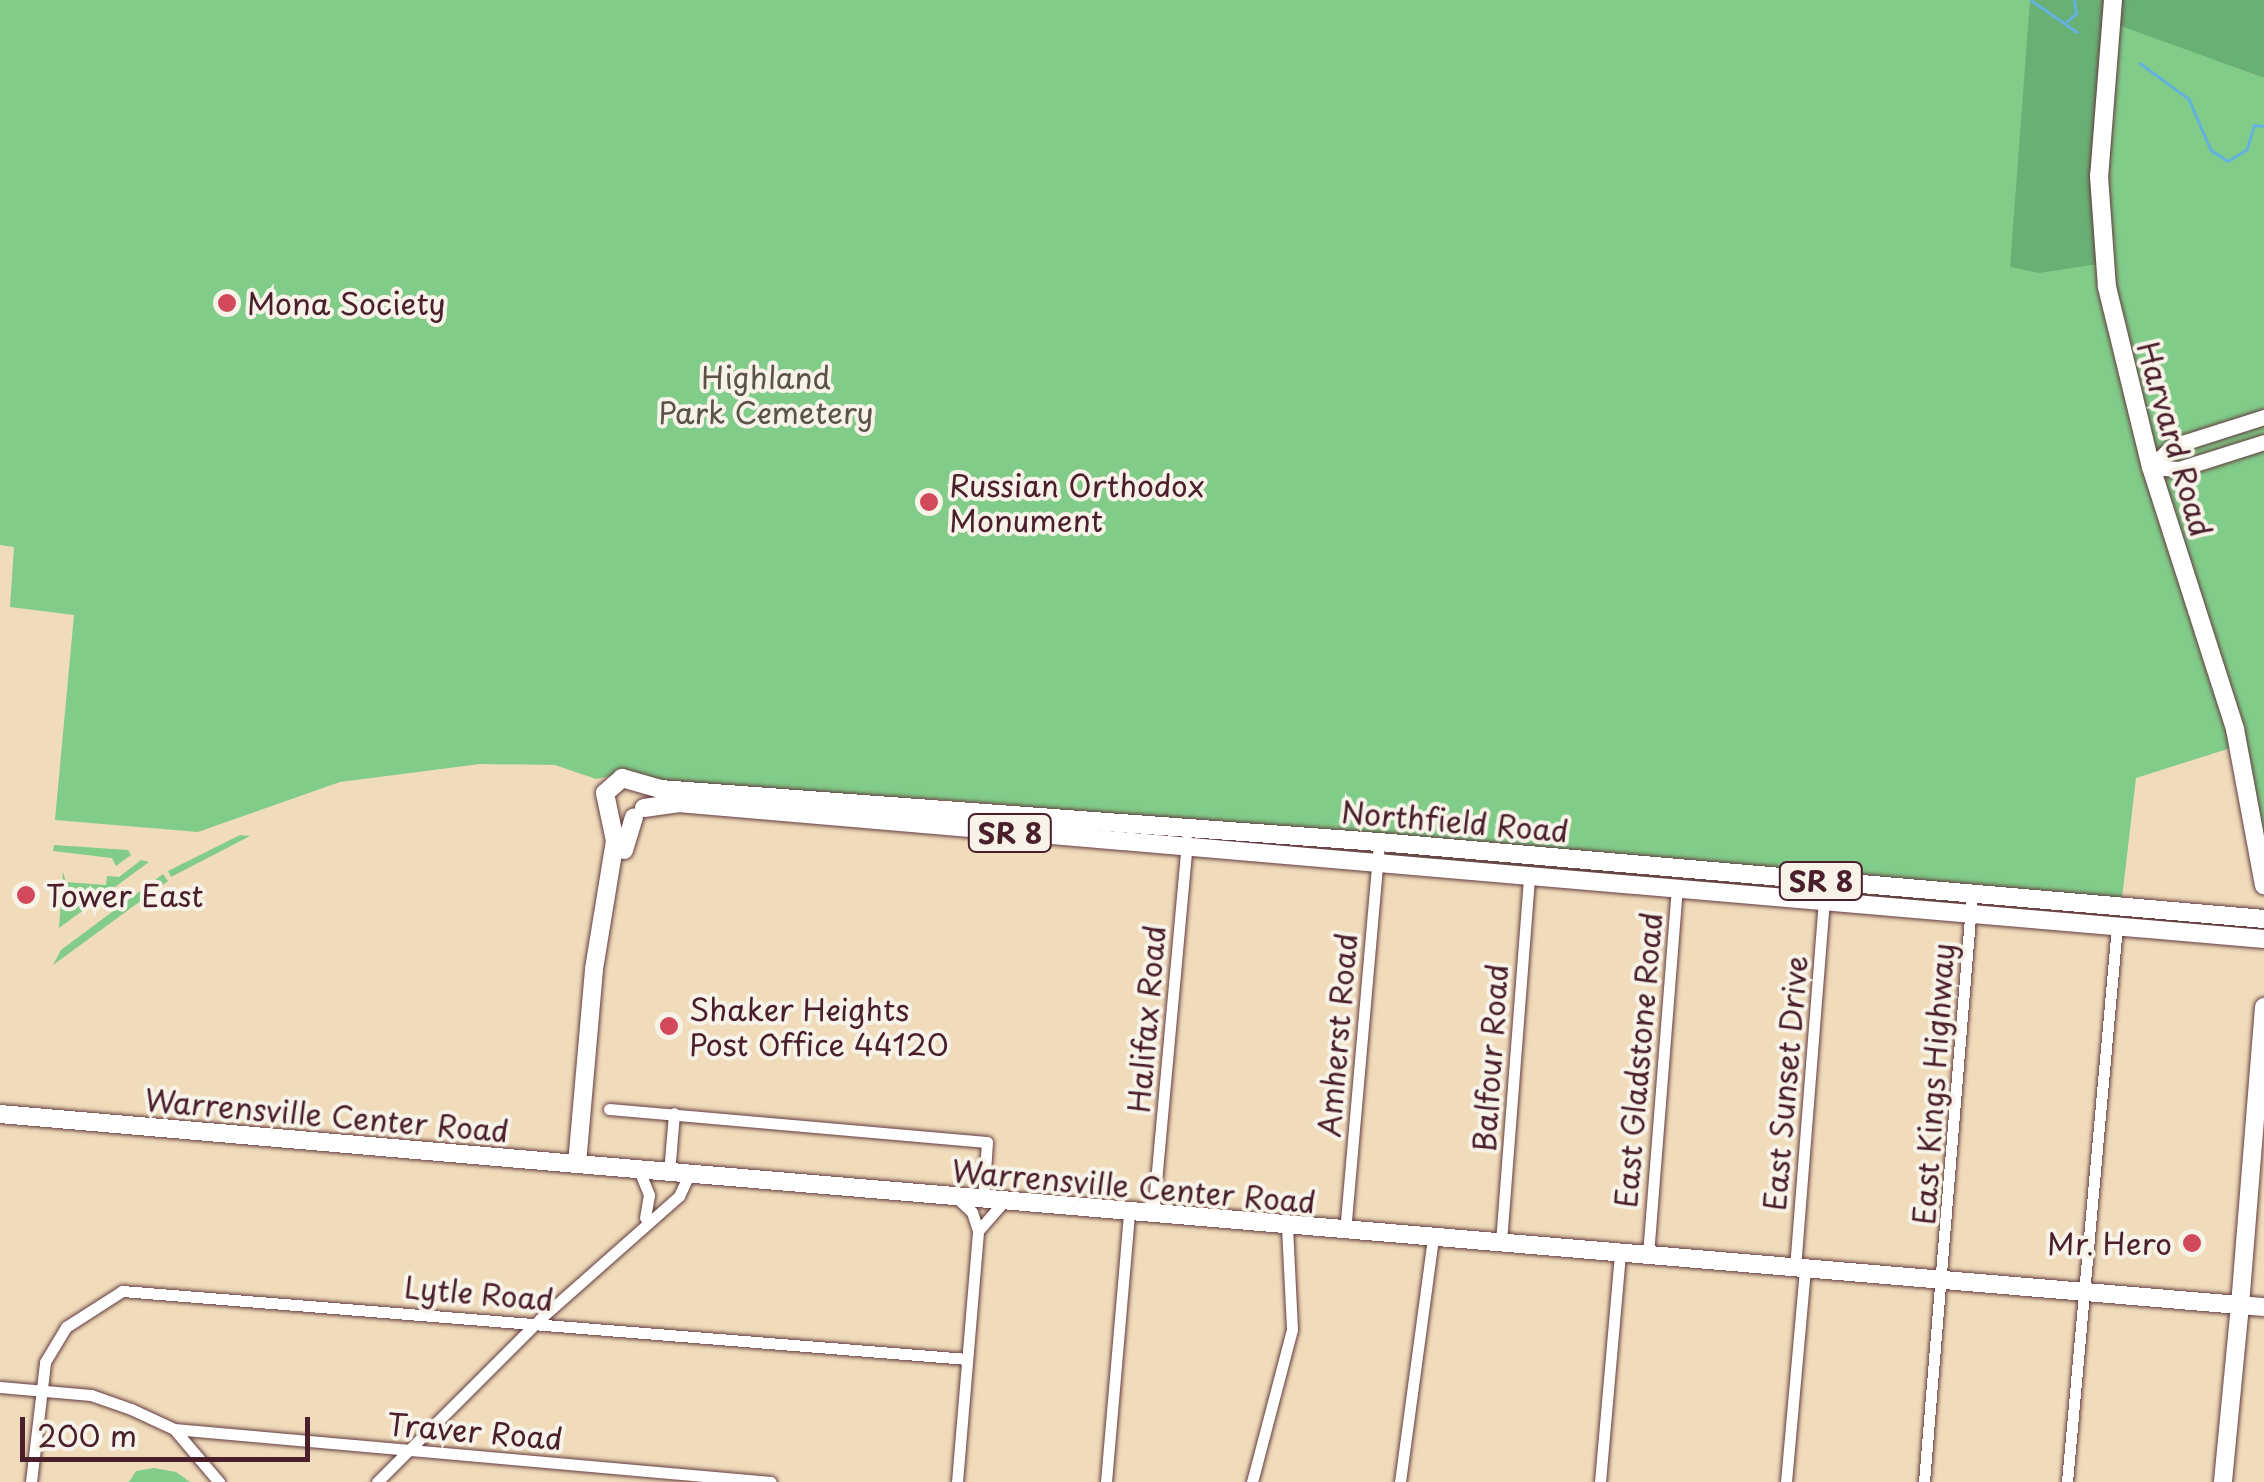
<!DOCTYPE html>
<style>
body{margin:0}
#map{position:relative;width:2264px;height:1482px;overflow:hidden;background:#f0dcba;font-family:"Playpen Sans",sans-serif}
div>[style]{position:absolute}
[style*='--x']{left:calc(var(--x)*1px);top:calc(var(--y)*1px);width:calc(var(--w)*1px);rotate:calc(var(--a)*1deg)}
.green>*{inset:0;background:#82cc89}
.forest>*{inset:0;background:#69b075}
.stream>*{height:2.5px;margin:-1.25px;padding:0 1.25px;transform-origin:1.25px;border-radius:1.25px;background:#64b3de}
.roads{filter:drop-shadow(0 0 2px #633b40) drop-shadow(0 0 2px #633b40)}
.minor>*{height:11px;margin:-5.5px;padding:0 5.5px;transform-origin:5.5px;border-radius:5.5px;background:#fff}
.tertiary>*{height:15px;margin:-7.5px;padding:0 7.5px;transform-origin:7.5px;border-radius:7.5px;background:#fff}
.secondary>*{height:18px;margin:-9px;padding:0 9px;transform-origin:9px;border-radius:9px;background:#fff}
.primary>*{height:18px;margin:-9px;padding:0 9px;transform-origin:9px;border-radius:9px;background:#fff}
.dots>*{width:28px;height:28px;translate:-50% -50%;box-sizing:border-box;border:5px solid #f7f3e8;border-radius:50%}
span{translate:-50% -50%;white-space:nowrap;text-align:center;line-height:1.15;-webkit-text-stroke:8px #f7f3e8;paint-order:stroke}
.shield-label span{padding:2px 8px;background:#f7f3e8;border:2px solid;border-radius:8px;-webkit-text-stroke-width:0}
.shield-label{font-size:28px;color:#4a1f2b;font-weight:700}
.poi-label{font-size:30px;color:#4a1f2b}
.left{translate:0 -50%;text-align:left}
.right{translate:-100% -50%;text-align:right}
.park-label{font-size:30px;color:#5b5347}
.street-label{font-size:30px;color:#4a1f2b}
.scale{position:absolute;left:20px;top:1417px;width:290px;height:45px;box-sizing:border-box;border:5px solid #4a1f2b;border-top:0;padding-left:12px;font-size:30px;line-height:35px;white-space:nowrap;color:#4a1f2b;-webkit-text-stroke:8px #f7f3e8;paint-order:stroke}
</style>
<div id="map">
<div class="green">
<div style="clip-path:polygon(0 0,2082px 0,2110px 21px,2264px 78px,2264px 885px,2237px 746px,2136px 778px,2121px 907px,1955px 898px,1958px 904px,1689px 883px,1689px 878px,1942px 883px,945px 800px,657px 785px,627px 773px,596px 779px,555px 765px,480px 764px,340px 782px,198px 832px,55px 820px,74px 615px,10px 607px,14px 547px,0 545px)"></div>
<div style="clip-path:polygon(240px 835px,250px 836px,171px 877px,168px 871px)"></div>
<div style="clip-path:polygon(54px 845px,128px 850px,131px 855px,116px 866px,112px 858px,53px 851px)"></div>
<div style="clip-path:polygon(1389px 851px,1661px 873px,1665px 878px,1389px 858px)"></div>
<div style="clip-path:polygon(141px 860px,149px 862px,59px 928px,63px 872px,66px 882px,106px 885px,107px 876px,119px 877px)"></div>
<div style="clip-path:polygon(163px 874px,168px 881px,53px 965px,61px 950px)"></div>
<div style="clip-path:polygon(154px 1468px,176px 1472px,190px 1482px,129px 1482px,136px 1471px)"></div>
</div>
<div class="forest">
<div style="clip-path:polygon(2030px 0,2264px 0,2264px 78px,2110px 22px,2105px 263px,2039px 273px,2010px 267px)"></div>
</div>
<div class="stream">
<div style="--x:2031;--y:0;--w:56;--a:34.8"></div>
<div style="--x:2066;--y:22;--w:13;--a:-39"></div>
<div style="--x:2076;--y:14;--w:14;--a:-98"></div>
<div style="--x:2140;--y:63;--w:61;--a:36.3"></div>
<div style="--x:2189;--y:99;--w:56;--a:66.7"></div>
<div style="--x:2211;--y:150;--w:20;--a:33"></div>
<div style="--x:2228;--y:161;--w:22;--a:-32"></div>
<div style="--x:2247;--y:149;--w:25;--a:-74"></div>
<div style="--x:2254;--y:125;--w:10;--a:6"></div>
</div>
<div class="roads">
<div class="minor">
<div style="--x:609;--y:1109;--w:379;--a:5"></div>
<div style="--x:987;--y:1142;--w:59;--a:93.9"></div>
<div style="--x:639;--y:1170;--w:27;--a:68"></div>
<div style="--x:649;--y:1195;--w:23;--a:100"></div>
<div style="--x:669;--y:1173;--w:60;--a:-85.2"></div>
<div style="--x:958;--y:1199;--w:19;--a:43"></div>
<div style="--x:972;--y:1212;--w:20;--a:72"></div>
<div style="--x:1153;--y:1215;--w:376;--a:-84.8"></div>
<div style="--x:1345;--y:1232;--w:391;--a:-85"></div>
<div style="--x:1501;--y:1242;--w:365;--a:-85.6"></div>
<div style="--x:1648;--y:1255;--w:371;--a:-85.5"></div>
<div style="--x:1795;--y:1268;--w:367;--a:-85.5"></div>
<div style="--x:0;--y:1387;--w:91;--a:5"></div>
<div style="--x:91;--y:1395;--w:42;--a:19.3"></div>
<div style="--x:131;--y:1409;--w:47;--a:24.9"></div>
<div style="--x:174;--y:1429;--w:70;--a:49.7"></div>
<div style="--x:174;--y:1429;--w:599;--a:5.07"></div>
<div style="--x:31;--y:1482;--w:121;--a:-83.3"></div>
<div style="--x:45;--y:1362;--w:41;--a:-59"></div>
<div style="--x:66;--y:1327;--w:67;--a:-32.7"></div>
<div style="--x:122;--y:1291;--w:848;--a:4.6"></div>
<div style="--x:377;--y:1482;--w:231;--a:-45"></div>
<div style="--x:540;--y:1319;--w:186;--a:-41.5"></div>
<div style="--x:679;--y:1196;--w:23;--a:-65"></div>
<div style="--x:957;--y:1482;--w:252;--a:-85.2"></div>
<div style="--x:978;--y:1231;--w:37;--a:-49"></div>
<div style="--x:1106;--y:1482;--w:270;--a:-85.1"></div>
<div style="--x:1252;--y:1482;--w:158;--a:-75.3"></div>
<div style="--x:1292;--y:1329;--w:102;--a:-92.8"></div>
<div style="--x:1400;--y:1482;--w:246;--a:-82.3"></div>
<div style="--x:1600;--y:1482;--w:231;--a:-85"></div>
<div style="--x:1786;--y:1482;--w:214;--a:-84.9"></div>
<div style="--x:1924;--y:1482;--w:591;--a:-85.34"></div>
<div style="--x:2067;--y:1482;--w:558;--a:-84.86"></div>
</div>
<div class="tertiary">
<div style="--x:2151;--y:467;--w:30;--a:-44"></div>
<div style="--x:2173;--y:446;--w:96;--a:-17.7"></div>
<div style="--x:2151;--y:467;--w:28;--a:4"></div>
<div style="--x:2179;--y:469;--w:89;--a:-17.6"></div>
</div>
<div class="secondary">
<div style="--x:577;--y:1164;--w:1669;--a:4.85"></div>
<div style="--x:2240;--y:1305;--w:178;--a:95.5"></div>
</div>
<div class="primary">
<div style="--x:2113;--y:0;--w:177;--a:94.5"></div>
<div style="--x:2099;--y:176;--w:111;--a:85.9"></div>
<div style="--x:2107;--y:287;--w:185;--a:76.3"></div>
<div style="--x:2151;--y:467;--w:275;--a:72.2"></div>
<div style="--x:2235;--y:729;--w:159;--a:79.5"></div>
<div style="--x:644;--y:808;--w:34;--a:-8"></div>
<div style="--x:678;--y:803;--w:1592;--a:4.9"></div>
<div style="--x:624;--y:850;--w:34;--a:-73"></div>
<div style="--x:2264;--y:1007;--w:299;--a:94.6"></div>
<div style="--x:2240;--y:1305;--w:24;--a:5"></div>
<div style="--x:0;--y:1114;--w:579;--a:4.95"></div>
<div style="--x:577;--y:1164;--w:196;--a:-85"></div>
<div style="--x:594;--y:969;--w:130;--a:-80.7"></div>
<div style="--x:615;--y:841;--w:49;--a:-101.8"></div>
<div style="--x:605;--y:793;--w:23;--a:-41"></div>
<div style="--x:622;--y:778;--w:40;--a:16"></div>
<div style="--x:660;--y:789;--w:721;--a:4.22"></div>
<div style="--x:1379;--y:842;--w:888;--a:4.97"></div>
</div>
</div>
<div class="dots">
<div style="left:227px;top:303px;background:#d1495b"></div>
<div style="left:929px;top:502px;background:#d1495b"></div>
<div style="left:26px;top:895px;background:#d1495b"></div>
<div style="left:669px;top:1026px;background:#d1495b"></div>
<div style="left:2192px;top:1243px;background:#d1495b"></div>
</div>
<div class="shield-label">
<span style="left:1010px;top:833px">SR 8</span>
<span style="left:1821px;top:881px">SR 8</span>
</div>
<div class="poi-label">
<span class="left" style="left:247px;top:303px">Mona Society</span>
<span class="left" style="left:949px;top:502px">Russian Orthodox<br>Monument</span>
<span class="left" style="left:46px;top:895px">Tower East</span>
<span class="left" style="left:689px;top:1026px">Shaker Heights<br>Post Office 44120</span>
<span class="right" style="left:2172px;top:1243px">Mr. Hero</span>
</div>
<div class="park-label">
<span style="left:766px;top:394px">Highland<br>Park Cemetery</span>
</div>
<div class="street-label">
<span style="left:2175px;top:439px;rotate:74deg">Harvard Road</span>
<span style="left:1455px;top:821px;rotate:5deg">Northfield Road</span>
<span style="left:1146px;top:1019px;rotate:-85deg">Halifax Road</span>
<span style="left:1337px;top:1035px;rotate:-85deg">Amherst Road</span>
<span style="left:1490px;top:1058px;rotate:-86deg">Balfour Road</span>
<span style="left:1638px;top:1060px;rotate:-85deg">East Gladstone Road</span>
<span style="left:1785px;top:1083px;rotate:-85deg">East Sunset Drive</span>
<span style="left:1933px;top:1084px;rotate:-86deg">East Kings Highway</span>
<span style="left:327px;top:1115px;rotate:5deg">Warrensville Center Road</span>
<span style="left:1134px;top:1186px;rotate:5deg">Warrensville Center Road</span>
<span style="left:479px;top:1293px;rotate:5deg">Lytle Road</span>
<span style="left:475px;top:1431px;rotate:5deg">Traver Road</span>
</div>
<div class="scale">200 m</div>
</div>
